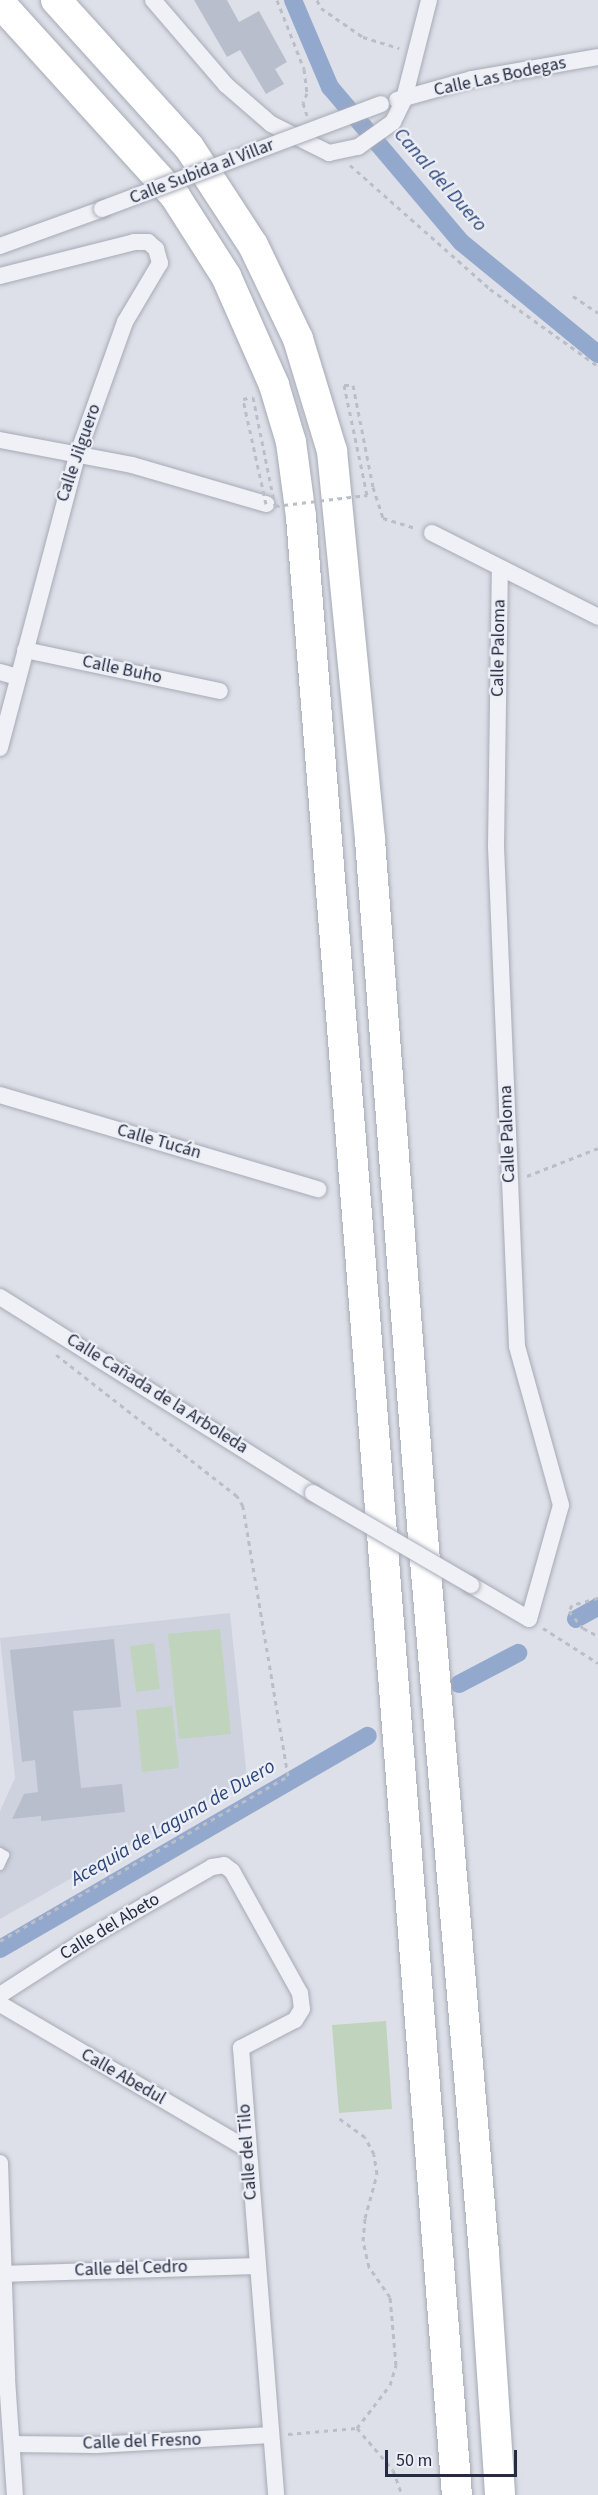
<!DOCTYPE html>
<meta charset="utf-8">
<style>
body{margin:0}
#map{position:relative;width:598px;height:2495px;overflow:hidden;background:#dde0e8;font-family:"Source Sans 3",sans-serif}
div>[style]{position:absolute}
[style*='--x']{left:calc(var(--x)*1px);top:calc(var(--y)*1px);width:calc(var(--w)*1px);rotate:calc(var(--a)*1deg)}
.built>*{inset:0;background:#ced2de}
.green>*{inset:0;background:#c0d3bd}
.canal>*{height:18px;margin:-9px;padding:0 9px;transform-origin:9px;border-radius:9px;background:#93a8cd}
.building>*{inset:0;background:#b9becc}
.path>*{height:3px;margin-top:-1.5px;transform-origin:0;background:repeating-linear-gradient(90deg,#bbbec7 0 4.5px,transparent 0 9px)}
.roads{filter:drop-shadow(0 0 2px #a6aab6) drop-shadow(0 0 2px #a6aab6)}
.service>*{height:8px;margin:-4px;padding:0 4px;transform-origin:4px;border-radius:4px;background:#f0f1f6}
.minor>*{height:16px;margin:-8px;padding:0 8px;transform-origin:8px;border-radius:8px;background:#f0f1f6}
.motorway>*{height:30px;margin:-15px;padding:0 15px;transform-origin:15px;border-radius:15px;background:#fff}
.path-bridge>*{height:3px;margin-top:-1.5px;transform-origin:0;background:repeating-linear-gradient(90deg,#bbbec7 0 4.5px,transparent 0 9px)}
.bridges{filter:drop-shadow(0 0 2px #a6aab6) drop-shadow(0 0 2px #a6aab6)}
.minor-bridge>*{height:16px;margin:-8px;padding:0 8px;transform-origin:8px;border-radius:8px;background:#f0f1f6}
span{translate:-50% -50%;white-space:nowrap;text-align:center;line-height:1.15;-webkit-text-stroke:4.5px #eceff6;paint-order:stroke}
.street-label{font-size:18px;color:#252b40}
.water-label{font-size:20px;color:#2b4478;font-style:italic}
.scale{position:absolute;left:385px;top:2450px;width:132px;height:27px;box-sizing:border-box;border:3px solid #252b40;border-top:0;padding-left:8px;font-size:18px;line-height:21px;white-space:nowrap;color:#252b40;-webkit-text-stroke:4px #eceff6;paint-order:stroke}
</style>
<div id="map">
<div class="built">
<div style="clip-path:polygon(230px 1613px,247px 1778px,0 1919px,0 1811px,15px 1778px,0 1638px)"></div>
</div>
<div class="green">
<div style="clip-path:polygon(220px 1629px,231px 1734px,179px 1739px,168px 1634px)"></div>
<div style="clip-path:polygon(154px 1643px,160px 1689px,136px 1692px,130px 1646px)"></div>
<div style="clip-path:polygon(172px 1706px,179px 1768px,142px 1772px,136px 1710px)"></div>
<div style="clip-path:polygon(386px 2021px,392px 2109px,339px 2113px,332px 2025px)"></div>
</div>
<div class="canal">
<div style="--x:293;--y:0;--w:95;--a:67"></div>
<div style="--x:330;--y:87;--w:203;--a:49.8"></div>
<div style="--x:461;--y:242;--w:177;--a:39.3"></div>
<div style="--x:576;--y:1619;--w:25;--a:-29"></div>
<div style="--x:459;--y:1684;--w:67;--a:-27.7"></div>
<div style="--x:0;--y:1949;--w:425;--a:-30.1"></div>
</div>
<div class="building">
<div style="clip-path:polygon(194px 0,227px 0,239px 22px,259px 11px,287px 62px,275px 69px,284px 84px,266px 94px,240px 50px,227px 57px)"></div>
<div style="clip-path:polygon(114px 1639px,121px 1707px,73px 1711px,81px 1788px,122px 1784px,125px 1812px,41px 1821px,41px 1816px,12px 1819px,24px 1794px,38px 1792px,35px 1760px,22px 1762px,10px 1650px)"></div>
</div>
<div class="path">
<div style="--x:277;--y:0;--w:74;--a:68.6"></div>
<div style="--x:304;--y:69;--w:24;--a:83"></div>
<div style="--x:307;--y:93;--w:11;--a:112"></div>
<div style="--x:303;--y:103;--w:13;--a:72"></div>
<div style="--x:317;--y:0;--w:9;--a:63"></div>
<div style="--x:321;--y:8;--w:51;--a:34.6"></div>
<div style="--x:363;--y:37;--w:38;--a:17"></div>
<div style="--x:350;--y:165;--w:187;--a:41.5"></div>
<div style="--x:490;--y:289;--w:133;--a:35.5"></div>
<div style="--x:573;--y:296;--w:30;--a:34"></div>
<div style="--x:373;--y:487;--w:33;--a:72"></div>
<div style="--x:383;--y:518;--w:34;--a:17"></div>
<div style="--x:527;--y:1176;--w:76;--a:-21.5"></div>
<div style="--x:598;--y:1598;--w:27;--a:165"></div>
<div style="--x:572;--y:1605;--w:7;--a:117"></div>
<div style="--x:569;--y:1611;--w:22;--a:51"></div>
<div style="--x:583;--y:1628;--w:17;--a:28"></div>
<div style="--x:543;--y:1628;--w:65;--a:32.5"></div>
<div style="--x:0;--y:1941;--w:332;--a:-29.8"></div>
<div style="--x:288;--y:1776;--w:274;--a:-99.5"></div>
<div style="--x:243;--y:1506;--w:12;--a:-121"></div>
<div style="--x:237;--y:1496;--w:232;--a:-142"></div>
<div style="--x:357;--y:2428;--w:55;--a:49.4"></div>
<div style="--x:393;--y:2470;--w:27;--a:70"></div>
<div style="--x:288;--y:2434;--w:69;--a:-5"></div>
<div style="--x:357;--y:2428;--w:54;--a:-52.5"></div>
<div style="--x:390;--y:2385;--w:21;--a:-73"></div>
<div style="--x:396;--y:2365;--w:68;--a:-95"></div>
<div style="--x:390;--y:2297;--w:37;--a:-125"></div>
<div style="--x:369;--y:2267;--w:27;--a:-103"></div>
<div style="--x:363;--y:2241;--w:23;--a:-85"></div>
<div style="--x:365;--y:2218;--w:46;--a:-74.7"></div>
<div style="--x:377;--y:2174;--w:20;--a:-99"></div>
<div style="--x:374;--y:2154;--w:19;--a:-118"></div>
<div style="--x:365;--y:2137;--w:36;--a:-144"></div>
</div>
<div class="roads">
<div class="service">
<div style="--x:0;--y:1852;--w:6;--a:31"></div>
<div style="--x:5;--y:1855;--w:12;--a:114"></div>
</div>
<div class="minor">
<div style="--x:153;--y:0;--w:112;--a:49.3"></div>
<div style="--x:226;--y:85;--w:60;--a:40.9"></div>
<div style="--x:271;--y:124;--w:65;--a:26.6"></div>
<div style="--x:329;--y:153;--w:30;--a:-12"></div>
<div style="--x:358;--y:147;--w:43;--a:-35.5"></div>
<div style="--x:393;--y:122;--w:25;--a:-64"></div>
<div style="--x:404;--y:99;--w:102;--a:-75.8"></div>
<div style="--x:397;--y:100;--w:78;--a:-15.6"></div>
<div style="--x:472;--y:79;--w:128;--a:-9.9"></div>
<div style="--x:0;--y:246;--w:109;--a:-19.9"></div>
<div style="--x:0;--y:276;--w:138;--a:-14.2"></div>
<div style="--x:134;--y:242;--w:14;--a:0"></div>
<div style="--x:148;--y:242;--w:11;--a:41"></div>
<div style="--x:156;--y:249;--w:15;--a:74"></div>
<div style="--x:160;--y:263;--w:69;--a:120.7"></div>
<div style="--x:125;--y:322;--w:142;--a:109.7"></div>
<div style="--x:77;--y:456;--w:302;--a:104.8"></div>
<div style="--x:0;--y:440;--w:134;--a:10.7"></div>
<div style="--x:132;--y:465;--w:140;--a:16.2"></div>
<div style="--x:432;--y:533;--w:186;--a:26.8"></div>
<div style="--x:25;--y:650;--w:199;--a:11.9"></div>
<div style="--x:0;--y:672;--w:19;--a:16"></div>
<div style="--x:0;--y:1095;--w:332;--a:16.5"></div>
<div style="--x:0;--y:1297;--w:369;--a:32.1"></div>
<div style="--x:471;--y:1585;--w:67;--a:30.4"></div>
<div style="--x:529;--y:1619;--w:118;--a:-74.3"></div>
<div style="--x:561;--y:1505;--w:165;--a:-105.5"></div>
<div style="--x:517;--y:1346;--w:500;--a:-92.41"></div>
<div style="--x:496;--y:846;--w:275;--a:-89.2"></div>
<div style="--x:0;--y:1995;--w:107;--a:-32.8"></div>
<div style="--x:90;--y:1937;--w:141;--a:-29.8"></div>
<div style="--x:212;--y:1867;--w:12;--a:-9"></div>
<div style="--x:224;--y:1865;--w:10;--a:37"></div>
<div style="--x:232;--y:1871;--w:140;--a:60.9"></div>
<div style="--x:300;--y:1993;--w:16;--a:83"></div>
<div style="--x:302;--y:2009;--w:13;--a:122"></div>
<div style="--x:295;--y:2020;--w:61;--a:152.6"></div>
<div style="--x:241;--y:2048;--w:448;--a:85.5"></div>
<div style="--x:0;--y:2004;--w:286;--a:30.4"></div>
<div style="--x:0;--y:2163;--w:216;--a:88.1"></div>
<div style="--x:7;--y:2379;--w:116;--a:86.1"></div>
<div style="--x:0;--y:2274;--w:257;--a:-1.8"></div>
<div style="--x:12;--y:2444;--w:84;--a:0.7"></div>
<div style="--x:96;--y:2445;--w:175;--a:-3.3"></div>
</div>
<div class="motorway">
<div style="--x:56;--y:0;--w:198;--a:47.9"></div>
<div style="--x:189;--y:147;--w:117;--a:56.9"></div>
<div style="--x:253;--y:245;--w:104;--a:64.4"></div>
<div style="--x:298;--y:339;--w:117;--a:73.1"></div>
<div style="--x:332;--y:451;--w:391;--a:84.4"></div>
<div style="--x:370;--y:840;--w:687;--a:85.66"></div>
<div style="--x:422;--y:1525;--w:731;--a:85.13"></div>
<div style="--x:484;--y:2253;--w:243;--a:86.2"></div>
<div style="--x:0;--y:3;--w:261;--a:47.8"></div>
<div style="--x:175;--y:196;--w:95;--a:57.5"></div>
<div style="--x:226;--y:276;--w:119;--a:66.2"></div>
<div style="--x:274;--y:385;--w:59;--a:73.4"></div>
<div style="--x:291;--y:442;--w:76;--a:82.4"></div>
<div style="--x:301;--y:517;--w:750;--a:85.41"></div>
<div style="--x:361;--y:1265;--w:1234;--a:85.54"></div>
</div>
</div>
<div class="path-bridge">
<div style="--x:266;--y:504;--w:107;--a:-102.4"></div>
<div style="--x:243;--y:399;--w:10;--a:-11"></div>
<div style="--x:253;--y:397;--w:111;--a:78.6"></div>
<div style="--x:275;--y:506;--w:93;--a:-6.8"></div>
<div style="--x:367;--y:495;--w:112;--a:-101.8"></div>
<div style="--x:344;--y:385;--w:9;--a:0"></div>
<div style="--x:353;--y:385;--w:104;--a:78.9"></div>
</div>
<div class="bridges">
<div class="minor-bridge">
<div style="--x:102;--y:209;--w:298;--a:-20.6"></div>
<div style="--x:313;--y:1493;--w:183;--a:30.2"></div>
</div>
</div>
<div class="street-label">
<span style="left:500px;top:77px;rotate:-12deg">Calle Las Bodegas</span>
<span style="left:202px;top:172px;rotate:-21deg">Calle Subida al Villar</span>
<span style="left:79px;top:453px;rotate:-71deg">Calle Jilguero</span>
<span style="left:499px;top:648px;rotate:-89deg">Calle Paloma</span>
<span style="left:122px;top:670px;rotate:12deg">Calle Buho</span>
<span style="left:508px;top:1134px;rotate:-92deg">Calle Paloma</span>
<span style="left:159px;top:1142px;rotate:16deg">Calle Tucán</span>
<span style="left:157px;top:1394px;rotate:32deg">Calle Cañada de la Arboleda</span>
<span style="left:110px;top:1927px;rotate:-31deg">Calle del Abeto</span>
<span style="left:123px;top:2077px;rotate:30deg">Calle Abedul</span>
<span style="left:248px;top:2152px;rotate:-94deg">Calle del Tilo</span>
<span style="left:131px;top:2269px;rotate:-2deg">Calle del Cedro</span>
<span style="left:142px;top:2442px;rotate:-2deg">Calle del Fresno</span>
</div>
<div class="water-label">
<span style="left:440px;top:180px;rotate:49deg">Canal del Duero</span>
<span style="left:173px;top:1823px;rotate:-30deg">Acequia de Laguna de Duero</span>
</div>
<div class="scale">50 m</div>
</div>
